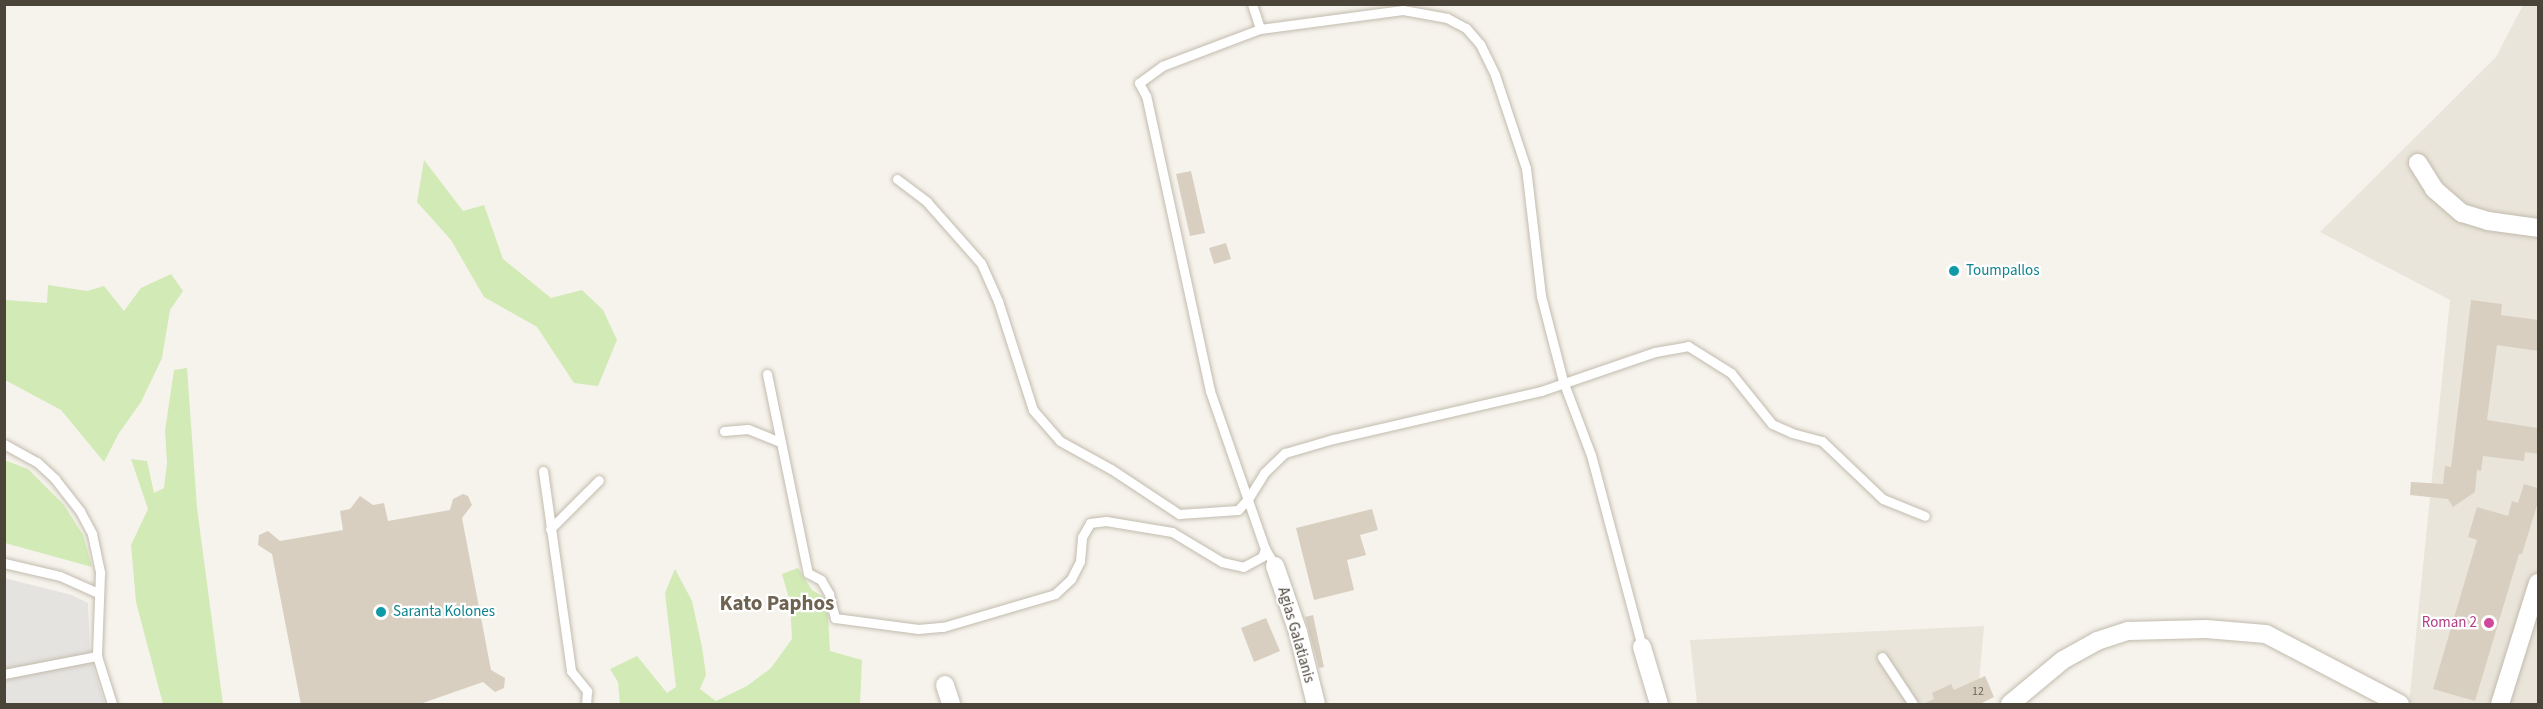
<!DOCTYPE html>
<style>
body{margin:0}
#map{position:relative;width:2543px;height:709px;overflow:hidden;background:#f6f3ec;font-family:"Source Sans 3",sans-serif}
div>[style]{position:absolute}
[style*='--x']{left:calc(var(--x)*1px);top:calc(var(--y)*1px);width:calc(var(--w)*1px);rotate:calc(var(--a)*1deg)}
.residential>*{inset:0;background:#eae5da}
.green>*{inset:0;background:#d2eab5}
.parking>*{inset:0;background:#e5e3e0}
.building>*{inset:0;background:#d8cfc1}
.roads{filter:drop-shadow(0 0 2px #c2bbae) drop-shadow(0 0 2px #c2bbae)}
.lane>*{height:9px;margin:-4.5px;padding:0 4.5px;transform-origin:4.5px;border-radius:4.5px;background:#fff}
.street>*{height:18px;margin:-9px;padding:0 9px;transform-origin:9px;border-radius:9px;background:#fff}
.dots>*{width:16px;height:16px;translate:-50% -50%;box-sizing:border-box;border:3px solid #fff;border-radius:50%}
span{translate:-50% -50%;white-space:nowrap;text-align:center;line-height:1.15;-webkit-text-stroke:4.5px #fff;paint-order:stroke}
.number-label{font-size:12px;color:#6e675b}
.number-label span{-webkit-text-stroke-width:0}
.culture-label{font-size:15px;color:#0d838f}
.left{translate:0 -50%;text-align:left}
.hotel-label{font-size:15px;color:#b23c85}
.right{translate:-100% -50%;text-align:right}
.street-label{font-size:15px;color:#4b4439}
.district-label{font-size:21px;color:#6e6250;font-weight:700}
.frame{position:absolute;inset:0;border:6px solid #4b4439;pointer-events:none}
</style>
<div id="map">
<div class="residential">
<div style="clip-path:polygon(2523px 5px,2538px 5px,2538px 704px,2409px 704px,2450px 300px,2320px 232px,2496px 57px)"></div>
<div style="clip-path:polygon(1984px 626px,1977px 704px,1697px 704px,1690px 640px)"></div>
</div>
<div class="green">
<div style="clip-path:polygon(424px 160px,463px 211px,484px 205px,503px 259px,551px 298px,582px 290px,603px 310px,617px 340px,598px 386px,574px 383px,537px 327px,484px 297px,451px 240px,417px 202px)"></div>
<div style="clip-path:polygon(171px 274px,183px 291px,170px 310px,162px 358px,141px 402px,119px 433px,104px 462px,61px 410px,5px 380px,5px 300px,47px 303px,48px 285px,87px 291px,104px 286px,124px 311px,141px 288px)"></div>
<div style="clip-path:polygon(187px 368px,197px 508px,223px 704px,163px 704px,136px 602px,131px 545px,148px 509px,131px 459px,147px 461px,154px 493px,164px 488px,167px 463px,165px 431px,174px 370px)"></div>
<div style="clip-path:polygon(4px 460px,28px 469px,64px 505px,83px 535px,92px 567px,5px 543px)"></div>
<div style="clip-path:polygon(798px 568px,812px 590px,827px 599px,830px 651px,862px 660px,860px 704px,620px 704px,618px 682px,610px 669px,637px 656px,667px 693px,676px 687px,665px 593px,675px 569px,692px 601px,702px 647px,706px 675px,700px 689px,716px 701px,747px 686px,771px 668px,792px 639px,790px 602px,782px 574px)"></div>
</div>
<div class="parking">
<div style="clip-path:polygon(4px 578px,72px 595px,88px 603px,90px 657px,105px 704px,5px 704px)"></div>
</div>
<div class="building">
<div style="clip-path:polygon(1191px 171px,1205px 233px,1190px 236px,1176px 174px)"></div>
<div style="clip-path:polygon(1226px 243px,1231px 259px,1214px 264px,1209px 248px)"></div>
<div style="clip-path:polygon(2471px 300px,2502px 304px,2501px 315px,2538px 320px,2538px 351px,2497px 345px,2487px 420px,2538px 428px,2538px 454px,2525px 452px,2524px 461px,2483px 456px,2481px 471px,2477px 470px,2475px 492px,2453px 507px,2448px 499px,2410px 495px,2411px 482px,2443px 484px,2445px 466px,2451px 467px)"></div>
<div style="clip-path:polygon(2524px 484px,2538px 488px,2538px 502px,2522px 554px,2519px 554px,2475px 701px,2433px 689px,2477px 540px,2468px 537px,2477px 507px,2508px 516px,2512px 501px,2518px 503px)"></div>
<div style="clip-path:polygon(463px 494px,468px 496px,472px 505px,462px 518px,491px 670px,505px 678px,504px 688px,495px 692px,483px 682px,417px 705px,301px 705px,272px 554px,258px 545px,259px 535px,268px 531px,280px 541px,343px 530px,340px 511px,350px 509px,360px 496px,373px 505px,384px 503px,388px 521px,450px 510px,453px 499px)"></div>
<div style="clip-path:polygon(1372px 509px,1378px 530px,1360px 535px,1366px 555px,1347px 560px,1354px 590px,1314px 600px,1296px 528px)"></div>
<div style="clip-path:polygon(1313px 615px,1324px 667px,1319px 668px,1305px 617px)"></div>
<div style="clip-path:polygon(1266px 618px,1280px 651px,1254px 662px,1241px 628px)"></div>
<div style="clip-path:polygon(1985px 676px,1994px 697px,1978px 705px,1921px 705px,1934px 699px,1932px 693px,1951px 684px,1954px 690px)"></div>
</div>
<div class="roads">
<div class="lane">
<div style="--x:1252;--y:4;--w:26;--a:72"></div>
<div style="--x:897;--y:179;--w:38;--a:37"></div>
<div style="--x:927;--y:202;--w:81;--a:48.5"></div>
<div style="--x:981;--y:263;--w:42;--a:65.9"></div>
<div style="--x:998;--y:301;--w:114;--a:72.2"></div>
<div style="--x:1033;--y:410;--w:41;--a:48.9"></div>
<div style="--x:1060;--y:441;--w:58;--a:28.8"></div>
<div style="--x:1111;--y:469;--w:82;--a:33.5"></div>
<div style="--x:1179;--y:514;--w:59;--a:-3.9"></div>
<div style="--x:1238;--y:510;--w:15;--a:-48"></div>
<div style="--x:1248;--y:499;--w:31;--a:-58"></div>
<div style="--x:1264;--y:473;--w:29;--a:-44"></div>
<div style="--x:1285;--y:453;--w:50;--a:-16.3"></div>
<div style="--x:1333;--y:439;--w:213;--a:-13"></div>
<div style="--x:1541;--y:391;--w:120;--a:-18.9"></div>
<div style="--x:1655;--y:352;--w:34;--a:-10"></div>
<div style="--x:1688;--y:346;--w:51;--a:32.1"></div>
<div style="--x:1731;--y:373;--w:65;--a:51.2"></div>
<div style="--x:1772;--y:424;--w:22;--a:24"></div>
<div style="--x:1792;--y:433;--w:31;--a:15"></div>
<div style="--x:1822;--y:441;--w:84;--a:43.6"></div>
<div style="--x:1883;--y:499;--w:45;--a:22"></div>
<div style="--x:767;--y:374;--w:203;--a:78.4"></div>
<div style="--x:808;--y:573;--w:15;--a:28"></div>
<div style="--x:821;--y:580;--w:16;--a:60"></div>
<div style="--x:829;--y:594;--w:25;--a:76"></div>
<div style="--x:835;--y:618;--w:84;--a:7.5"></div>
<div style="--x:918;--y:629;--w:25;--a:-5"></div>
<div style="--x:943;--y:627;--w:117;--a:-16.4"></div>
<div style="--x:1055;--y:594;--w:22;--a:-43"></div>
<div style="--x:1071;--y:579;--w:20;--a:-63"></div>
<div style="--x:1080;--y:561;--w:24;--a:-85"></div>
<div style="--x:1082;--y:537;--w:16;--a:-60"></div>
<div style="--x:1090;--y:523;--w:16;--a:-7"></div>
<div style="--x:1106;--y:521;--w:67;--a:9.5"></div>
<div style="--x:1172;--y:532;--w:58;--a:31"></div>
<div style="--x:1222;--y:562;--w:22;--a:13"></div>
<div style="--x:1243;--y:567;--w:21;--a:-28"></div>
<div style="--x:1262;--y:557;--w:9;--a:-69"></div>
<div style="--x:724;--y:431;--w:24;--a:-5"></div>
<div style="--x:748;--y:429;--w:35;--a:22"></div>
<div style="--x:4;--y:444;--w:38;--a:29"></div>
<div style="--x:37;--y:462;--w:25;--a:43"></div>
<div style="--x:55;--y:479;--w:41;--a:52"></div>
<div style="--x:80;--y:511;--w:26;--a:62"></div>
<div style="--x:92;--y:534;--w:40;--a:78"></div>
<div style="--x:100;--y:573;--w:83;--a:92.1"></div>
<div style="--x:97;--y:656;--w:50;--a:72.6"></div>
<div style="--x:543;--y:471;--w:202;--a:82"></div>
<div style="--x:571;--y:671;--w:26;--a:51"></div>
<div style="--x:587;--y:691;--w:13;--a:94"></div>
<div style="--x:550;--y:529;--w:69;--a:-45"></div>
<div style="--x:4;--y:563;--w:57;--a:13.1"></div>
<div style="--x:60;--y:576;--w:42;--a:24.1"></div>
<div style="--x:1275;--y:566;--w:20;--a:-120"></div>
<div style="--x:1265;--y:549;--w:167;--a:-109.2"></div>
<div style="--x:1210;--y:391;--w:302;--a:-102.2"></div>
<div style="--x:1146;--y:96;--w:15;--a:-118"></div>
<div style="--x:1139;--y:83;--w:29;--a:-36"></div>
<div style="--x:1162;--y:66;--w:105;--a:-20.7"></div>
<div style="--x:1260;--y:29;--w:144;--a:-7.6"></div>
<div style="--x:1403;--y:10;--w:45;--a:10.3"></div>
<div style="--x:1447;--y:18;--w:21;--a:28"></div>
<div style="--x:1466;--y:28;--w:21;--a:49"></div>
<div style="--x:1480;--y:44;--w:34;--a:64"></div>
<div style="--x:1495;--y:75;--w:98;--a:71.6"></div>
<div style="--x:1526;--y:168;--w:129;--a:83.3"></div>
<div style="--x:1541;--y:296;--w:88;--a:75.5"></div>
<div style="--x:1563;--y:381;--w:79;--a:69.3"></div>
<div style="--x:1591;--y:455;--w:199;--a:75.1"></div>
<div style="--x:1882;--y:657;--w:56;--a:56.6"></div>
<div style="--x:4;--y:674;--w:95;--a:-11"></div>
</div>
<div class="street">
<div style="--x:2418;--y:163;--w:31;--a:58"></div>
<div style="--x:2434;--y:189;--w:37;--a:41"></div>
<div style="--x:2462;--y:213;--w:27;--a:17"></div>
<div style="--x:2488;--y:221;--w:50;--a:8"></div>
<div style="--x:1275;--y:566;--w:70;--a:70.8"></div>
<div style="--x:1298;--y:632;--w:74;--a:76"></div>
<div style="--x:1642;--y:647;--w:59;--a:73.4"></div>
<div style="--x:945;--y:685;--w:20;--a:72"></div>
<div style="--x:2010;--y:704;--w:69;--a:-39.7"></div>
<div style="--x:2063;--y:660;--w:39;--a:-29"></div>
<div style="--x:2097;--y:641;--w:33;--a:-18"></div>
<div style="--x:2128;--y:631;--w:78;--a:-1.5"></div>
<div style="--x:2206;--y:629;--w:60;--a:4.8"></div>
<div style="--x:2266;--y:634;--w:151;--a:27.6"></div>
<div style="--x:2500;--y:704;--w:127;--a:-72.6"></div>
</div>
</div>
<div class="dots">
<div style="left:1954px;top:271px;background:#0f9aa8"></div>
<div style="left:381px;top:612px;background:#0f9aa8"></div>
<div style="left:2489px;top:623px;background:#d1479c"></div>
</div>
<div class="number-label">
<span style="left:1978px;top:692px">12</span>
</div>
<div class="culture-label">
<span class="left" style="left:1966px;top:271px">Toumpallos</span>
<span class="left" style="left:393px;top:612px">Saranta Kolones</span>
</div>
<div class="hotel-label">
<span class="right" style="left:2477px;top:623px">Roman 2</span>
</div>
<div class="street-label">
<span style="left:1296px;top:635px;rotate:74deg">Agias Galatianis</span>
</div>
<div class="district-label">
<span style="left:777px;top:603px">Kato Paphos</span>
</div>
<div class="frame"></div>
</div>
